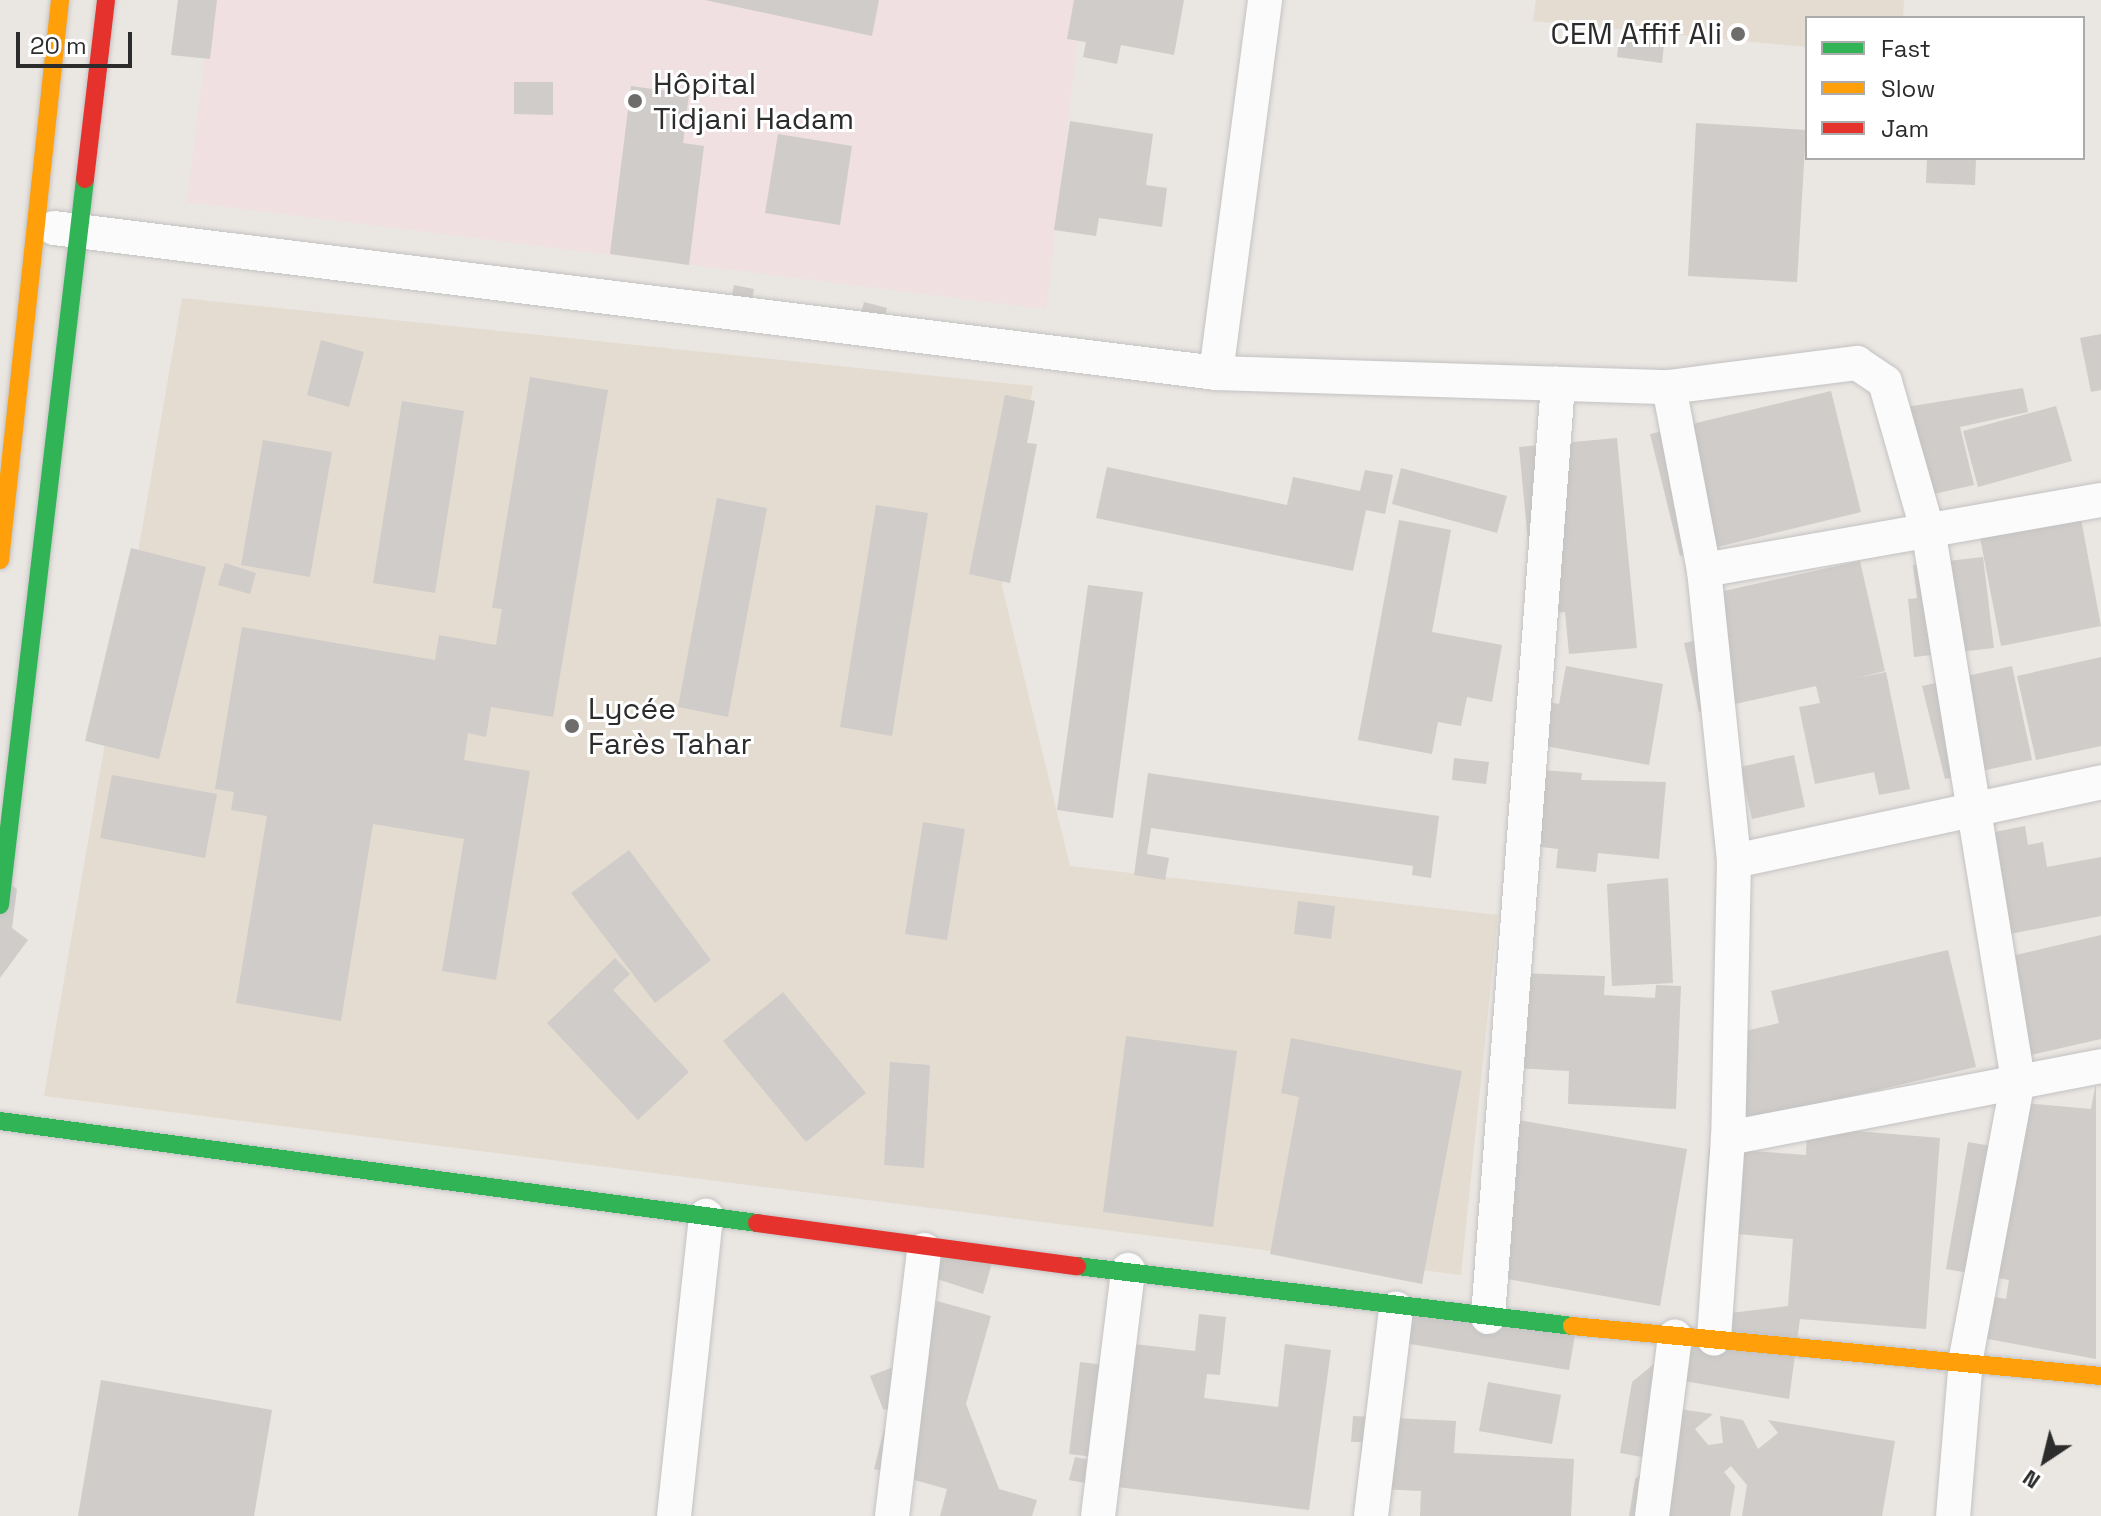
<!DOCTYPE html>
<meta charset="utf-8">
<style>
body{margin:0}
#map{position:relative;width:2101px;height:1516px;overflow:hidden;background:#eae6e2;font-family:"Space Grotesk",sans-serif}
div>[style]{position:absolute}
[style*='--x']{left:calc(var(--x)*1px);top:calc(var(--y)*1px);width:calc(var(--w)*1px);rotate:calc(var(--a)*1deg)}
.education>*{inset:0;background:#e4dcd0}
.medical>*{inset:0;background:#f0e0e1}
.building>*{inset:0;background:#cfccc9}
.roads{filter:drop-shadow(0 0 2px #c3c3c3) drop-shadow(0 0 2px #c3c3c3)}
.street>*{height:34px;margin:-17px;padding:0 17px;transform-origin:17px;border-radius:17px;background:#fcfbfb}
.fast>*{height:18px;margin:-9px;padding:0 9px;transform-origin:9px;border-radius:9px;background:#30b455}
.slow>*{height:18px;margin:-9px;padding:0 9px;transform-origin:9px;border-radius:9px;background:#ff9f0a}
.jam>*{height:18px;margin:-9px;padding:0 9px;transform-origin:9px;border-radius:9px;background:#e5322d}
.dots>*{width:22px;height:22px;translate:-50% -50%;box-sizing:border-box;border:4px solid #fff;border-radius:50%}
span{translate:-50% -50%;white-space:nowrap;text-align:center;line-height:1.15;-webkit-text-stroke:6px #fff;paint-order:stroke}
.poi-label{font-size:30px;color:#2c2c2c}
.right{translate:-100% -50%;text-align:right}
.left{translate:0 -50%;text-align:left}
.legend{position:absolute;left:1805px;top:16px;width:280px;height:144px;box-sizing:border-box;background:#fff;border:2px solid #ababab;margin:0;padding:10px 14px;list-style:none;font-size:24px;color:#2c2c2c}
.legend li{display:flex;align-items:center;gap:16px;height:40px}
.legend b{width:40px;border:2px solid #ababab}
.north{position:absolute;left:2005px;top:1420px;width:80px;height:80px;-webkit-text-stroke:6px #fff;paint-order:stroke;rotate:215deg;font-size:22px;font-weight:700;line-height:32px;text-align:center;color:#2c2c2c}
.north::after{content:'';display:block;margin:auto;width:28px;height:36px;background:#2c2c2c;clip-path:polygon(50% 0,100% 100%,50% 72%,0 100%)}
.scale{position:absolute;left:16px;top:32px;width:116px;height:36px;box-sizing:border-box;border:4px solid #2c2c2c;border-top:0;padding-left:10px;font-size:24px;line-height:28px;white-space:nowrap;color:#2c2c2c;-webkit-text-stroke:6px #fff;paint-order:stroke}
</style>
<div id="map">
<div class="education">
<div style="clip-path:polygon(1536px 0,1904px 0,1903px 18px,1807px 18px,1807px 47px,1533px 21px)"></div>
<div style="clip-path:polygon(182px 298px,1033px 386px,1002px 586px,1070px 866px,1498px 915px,1461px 1275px,44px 1096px)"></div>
</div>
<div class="medical">
<div style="clip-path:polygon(212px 0,1082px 0,1046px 309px,187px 202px)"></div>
</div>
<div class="building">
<div style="clip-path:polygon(178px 0,217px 0,210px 59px,171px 55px)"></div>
<div style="clip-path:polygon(705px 0,879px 0,872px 36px)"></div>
<div style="clip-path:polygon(1074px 0,1184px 0,1174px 55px,1121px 45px,1117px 64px,1083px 57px,1086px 42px,1067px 39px)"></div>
<div style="clip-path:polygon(1619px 39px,1664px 44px,1662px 63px,1617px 57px)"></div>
<div style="clip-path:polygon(514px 82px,553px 82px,553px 115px,514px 114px)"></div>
<div style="clip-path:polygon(631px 86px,689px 94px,683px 143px,704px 146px,689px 265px,610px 254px)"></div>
<div style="clip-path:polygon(1070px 121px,1153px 134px,1146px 185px,1167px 188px,1162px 227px,1099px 218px,1096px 236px,1054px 230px)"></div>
<div style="clip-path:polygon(1696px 123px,1806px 130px,1797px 282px,1688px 276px)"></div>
<div style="clip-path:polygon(778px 134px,852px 146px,840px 225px,765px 213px)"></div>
<div style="clip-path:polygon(1927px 158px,1976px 158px,1975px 185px,1926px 183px)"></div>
<div style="clip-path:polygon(734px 285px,754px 289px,748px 322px,727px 317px)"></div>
<div style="clip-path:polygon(864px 302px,887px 308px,879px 338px,856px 331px)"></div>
<div style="clip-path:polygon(2101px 334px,2101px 390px,2091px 392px,2080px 338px)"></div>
<div style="clip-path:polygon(321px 340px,364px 352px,349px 407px,307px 395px)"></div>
<div style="clip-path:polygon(530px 377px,608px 390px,553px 717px,491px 707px,486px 737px,468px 733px,464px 760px,530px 771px,496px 980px,442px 971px,464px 839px,373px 824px,341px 1021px,236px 1003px,267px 816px,231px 810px,234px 792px,215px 789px,242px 627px,435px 660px,439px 635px,496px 645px,502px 609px,492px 608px)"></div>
<div style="clip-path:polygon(2023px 388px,2028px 412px,1960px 427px,1974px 485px,1902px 501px,1876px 412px)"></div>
<div style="clip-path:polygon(1831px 391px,1861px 512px,1680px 556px,1650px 434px)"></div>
<div style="clip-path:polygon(1005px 395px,1035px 401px,1027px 443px,1037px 444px,1010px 583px,969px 574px)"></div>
<div style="clip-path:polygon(402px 401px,464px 411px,435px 593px,373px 583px)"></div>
<div style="clip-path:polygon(2056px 406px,2072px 461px,1978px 487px,1963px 431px)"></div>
<div style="clip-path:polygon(1617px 438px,1637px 648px,1569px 654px,1565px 612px,1535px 615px,1519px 447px)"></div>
<div style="clip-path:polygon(263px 440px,332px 452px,310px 577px,241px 565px)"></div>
<div style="clip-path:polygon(1107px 467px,1287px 505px,1293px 477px,1360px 491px,1365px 470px,1393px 475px,1385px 514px,1366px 510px,1353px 571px,1096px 518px)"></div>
<div style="clip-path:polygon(1401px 468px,1507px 496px,1497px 533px,1392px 504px)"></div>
<div style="clip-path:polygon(717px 498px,767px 508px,728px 717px,678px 707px)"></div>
<div style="clip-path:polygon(2078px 503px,2101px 626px,2001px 646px,1977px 522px)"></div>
<div style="clip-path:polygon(876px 505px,928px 513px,892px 736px,840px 727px)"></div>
<div style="clip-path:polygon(1399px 520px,1451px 530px,1432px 632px,1502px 645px,1492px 702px,1467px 697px,1461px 726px,1438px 722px,1432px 754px,1358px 740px)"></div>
<div style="clip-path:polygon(131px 548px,206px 567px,159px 759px,85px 741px)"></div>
<div style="clip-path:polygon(1983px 557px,1994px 648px,1914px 657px,1908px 599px,1917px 598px,1913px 565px)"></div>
<div style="clip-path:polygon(1860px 561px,1885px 671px,1857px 678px,1886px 672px,1910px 789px,1879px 795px,1874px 772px,1815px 784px,1799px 707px,1820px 703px,1816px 686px,1699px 712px,1684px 643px,1702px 639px,1692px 598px)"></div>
<div style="clip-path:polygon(225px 563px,256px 573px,250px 594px,218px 585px)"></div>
<div style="clip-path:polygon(1088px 585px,1143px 592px,1113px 818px,1057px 810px)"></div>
<div style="clip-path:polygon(2101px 657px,2101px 746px,2036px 760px,2017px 676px)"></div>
<div style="clip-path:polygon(1566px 666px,1663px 684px,1649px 765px,1529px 743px,1537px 700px,1559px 704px)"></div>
<div style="clip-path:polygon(2012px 666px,2032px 760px,1945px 779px,1922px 686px)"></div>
<div style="clip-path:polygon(1794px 755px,1805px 807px,1752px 819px,1740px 767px)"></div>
<div style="clip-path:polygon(1454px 758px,1489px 762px,1486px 784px,1452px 780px)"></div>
<div style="clip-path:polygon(1529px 769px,1582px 773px,1581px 780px,1666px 782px,1659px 859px,1598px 853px,1596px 872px,1556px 868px,1558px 849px,1523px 845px)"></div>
<div style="clip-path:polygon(1148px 773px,1439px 816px,1431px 878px,1412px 875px,1413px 866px,1151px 828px,1147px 854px,1169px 858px,1165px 880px,1134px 875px)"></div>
<div style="clip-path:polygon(112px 775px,217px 794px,205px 858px,100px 838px)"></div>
<div style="clip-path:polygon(923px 822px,965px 829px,947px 940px,905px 934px)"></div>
<div style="clip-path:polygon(2025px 826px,2028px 845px,2043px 842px,2047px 867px,2101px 857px,2101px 916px,1985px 939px,1964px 838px)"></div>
<div style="clip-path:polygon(629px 850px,711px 960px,655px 1003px,571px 893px)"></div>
<div style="clip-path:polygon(0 877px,17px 889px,12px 928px,28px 940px,0 978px)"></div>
<div style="clip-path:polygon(1668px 878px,1673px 983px,1612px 986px,1607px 884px)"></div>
<div style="clip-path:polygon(1298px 901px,1335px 906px,1331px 939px,1294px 934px)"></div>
<div style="clip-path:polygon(2101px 935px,2101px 1039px,2014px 1059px,1991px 961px)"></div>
<div style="clip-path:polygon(1948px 950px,1976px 1067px,1745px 1121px,1725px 1036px,1779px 1023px,1771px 991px)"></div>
<div style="clip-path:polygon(615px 958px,630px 974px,613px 990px,689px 1072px,638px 1120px,547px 1023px)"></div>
<div style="clip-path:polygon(1517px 973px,1605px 976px,1604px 995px,1655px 998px,1656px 985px,1681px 986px,1676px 1109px,1568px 1104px,1569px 1071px,1513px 1068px)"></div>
<div style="clip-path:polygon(783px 992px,866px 1093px,806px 1142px,723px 1041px)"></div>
<div style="clip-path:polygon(1126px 1036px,1237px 1051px,1213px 1227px,1103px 1212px)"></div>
<div style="clip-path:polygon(1291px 1038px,1462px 1071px,1422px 1284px,1270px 1254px,1299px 1097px,1281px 1093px)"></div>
<div style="clip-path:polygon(890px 1062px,930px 1065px,924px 1168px,884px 1165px)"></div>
<div style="clip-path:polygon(2096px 1082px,2096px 1359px,1966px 1335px,1973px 1293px,2006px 1299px,2009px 1280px,1946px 1269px,1968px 1142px,1991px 1146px,1999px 1101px,2091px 1109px)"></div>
<div style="clip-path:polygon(1506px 1118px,1687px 1149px,1660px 1306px,1479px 1274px)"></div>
<div style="clip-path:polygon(1807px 1127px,1940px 1138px,1926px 1329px,1800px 1319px,1789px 1399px,1684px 1381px,1679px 1409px,1713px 1414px,1695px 1429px,1708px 1445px,1723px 1443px,1720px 1416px,1743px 1420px,1758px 1449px,1778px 1433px,1768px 1420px,1895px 1441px,1882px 1516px,1742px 1516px,1747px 1485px,1731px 1466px,1724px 1472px,1735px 1486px,1730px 1516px,1629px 1516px,1635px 1479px,1658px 1460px,1620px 1453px,1632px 1382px,1714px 1315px,1788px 1306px,1793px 1239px,1703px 1231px,1709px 1148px,1806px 1155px)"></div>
<div style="clip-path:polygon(941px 1246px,992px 1263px,983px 1294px,931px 1277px)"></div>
<div style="clip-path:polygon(937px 1301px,991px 1316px,966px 1404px,999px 1489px,1037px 1500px,1032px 1516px,940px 1516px,947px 1489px,874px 1469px,884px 1430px,915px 1418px,883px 1409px,870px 1376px,904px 1363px,919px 1367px)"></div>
<div style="clip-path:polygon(1392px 1305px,1575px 1335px,1569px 1370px,1386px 1340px)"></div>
<div style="clip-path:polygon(1199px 1314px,1226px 1317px,1220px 1375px,1207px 1374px,1204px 1398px,1278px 1407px,1285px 1344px,1331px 1350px,1309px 1510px,1100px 1485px,1103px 1458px,1069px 1454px,1080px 1362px,1131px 1368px,1134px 1344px,1195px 1351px)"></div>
<div style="clip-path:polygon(101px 1380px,272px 1410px,254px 1516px,78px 1516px)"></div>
<div style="clip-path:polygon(1488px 1382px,1561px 1395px,1552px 1444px,1479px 1431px)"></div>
<div style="clip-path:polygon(1353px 1416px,1456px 1421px,1454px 1453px,1574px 1459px,1571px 1516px,1420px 1516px,1421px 1491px,1360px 1488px,1361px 1442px,1351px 1442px)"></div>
<div style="clip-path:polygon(1075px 1457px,1100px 1462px,1096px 1485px,1069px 1480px)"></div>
</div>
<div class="roads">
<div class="street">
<div style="--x:54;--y:228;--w:1171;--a:7.11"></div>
<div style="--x:1216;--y:373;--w:376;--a:-82.5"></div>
<div style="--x:1216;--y:373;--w:453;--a:1.8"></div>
<div style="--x:1669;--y:387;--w:190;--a:-7.3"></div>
<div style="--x:1857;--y:363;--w:34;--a:34"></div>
<div style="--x:1885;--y:382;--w:159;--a:74"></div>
<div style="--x:1929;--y:535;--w:552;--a:80.73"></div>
<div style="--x:2018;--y:1080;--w:284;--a:100.6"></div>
<div style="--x:1966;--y:1359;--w:158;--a:94.7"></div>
<div style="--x:1669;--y:387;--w:186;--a:79.2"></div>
<div style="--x:1704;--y:570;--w:293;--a:84.1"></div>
<div style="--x:1734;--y:861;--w:277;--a:91.2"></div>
<div style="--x:1728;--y:1138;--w:201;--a:94"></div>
<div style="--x:1704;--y:570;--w:403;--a:-10"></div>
<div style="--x:1734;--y:861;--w:375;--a:-12.1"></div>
<div style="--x:1728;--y:1138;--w:380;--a:-10.9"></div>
<div style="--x:1488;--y:1317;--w:936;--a:-85.71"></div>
<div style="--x:674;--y:1516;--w:302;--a:-83.9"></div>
<div style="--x:892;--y:1516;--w:268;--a:-83.1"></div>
<div style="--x:1098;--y:1516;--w:248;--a:-83"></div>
<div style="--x:1371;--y:1516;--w:209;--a:-83.1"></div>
<div style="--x:1652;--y:1516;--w:181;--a:-82.7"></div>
</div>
<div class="fast">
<div style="--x:0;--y:905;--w:731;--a:-83.32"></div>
<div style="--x:0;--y:1121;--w:764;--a:7.67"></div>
<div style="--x:1077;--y:1266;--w:499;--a:6.9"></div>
</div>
<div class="slow">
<div style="--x:0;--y:560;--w:563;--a:-83.88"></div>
<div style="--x:1572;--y:1326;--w:531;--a:5.4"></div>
</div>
<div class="jam">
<div style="--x:85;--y:179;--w:180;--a:-83.3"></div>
<div style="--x:757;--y:1223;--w:323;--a:7.7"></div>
</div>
</div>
<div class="dots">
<div style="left:1738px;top:34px;background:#6e6d6c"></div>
<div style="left:635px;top:101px;background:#6e6d6c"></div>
<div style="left:572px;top:726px;background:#6e6d6c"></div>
</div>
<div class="poi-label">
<span class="right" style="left:1722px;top:34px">CEM Affif Ali</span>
<span class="left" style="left:653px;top:101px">Hôpital<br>Tidjani Hadam</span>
<span class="left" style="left:588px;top:726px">Lycée<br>Farès Tahar</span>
</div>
<ul class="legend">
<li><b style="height:10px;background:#30b455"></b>Fast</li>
<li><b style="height:10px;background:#ff9f0a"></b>Slow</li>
<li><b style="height:10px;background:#e5322d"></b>Jam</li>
</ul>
<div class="north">N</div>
<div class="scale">20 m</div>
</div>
